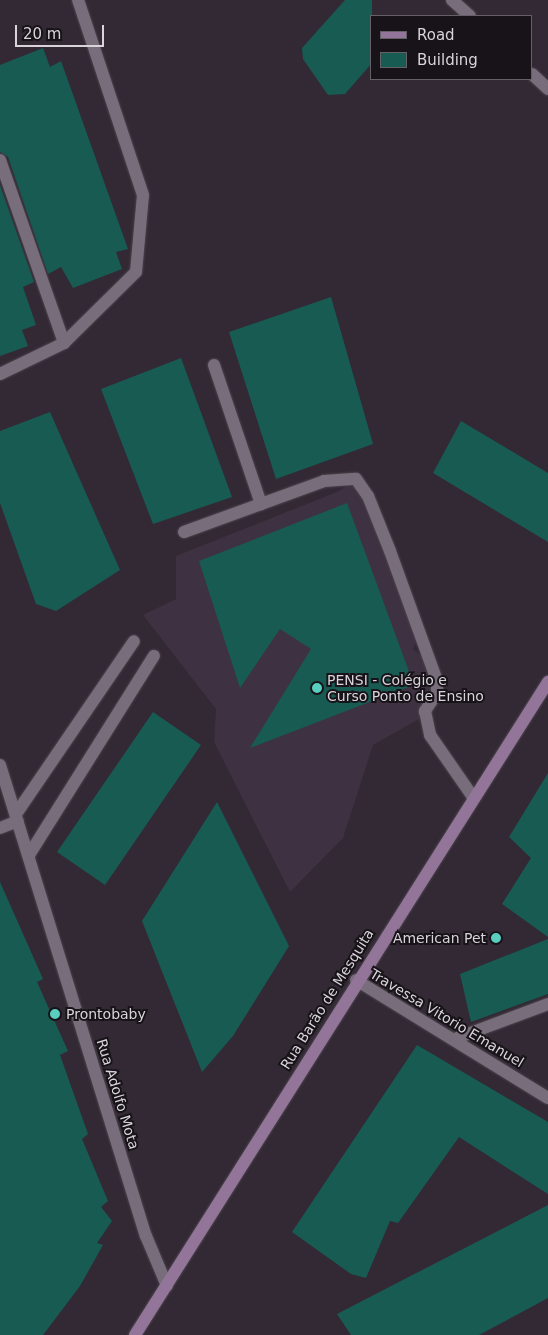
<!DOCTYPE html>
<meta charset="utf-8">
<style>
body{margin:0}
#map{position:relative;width:548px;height:1335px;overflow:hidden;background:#322934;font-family:"DejaVu Sans",sans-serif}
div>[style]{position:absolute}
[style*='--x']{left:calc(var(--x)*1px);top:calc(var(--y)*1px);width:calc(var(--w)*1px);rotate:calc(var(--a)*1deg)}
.built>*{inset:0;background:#3e3141}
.building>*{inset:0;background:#185b53}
.roads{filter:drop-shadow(0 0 1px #4c444d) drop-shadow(0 0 1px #4c444d)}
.lane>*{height:12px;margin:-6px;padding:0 6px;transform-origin:6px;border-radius:6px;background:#786d7a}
.street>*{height:12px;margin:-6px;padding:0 6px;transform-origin:6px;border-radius:6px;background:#786d7a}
.secondary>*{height:12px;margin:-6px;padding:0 6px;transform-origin:6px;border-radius:6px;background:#927598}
.dots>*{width:14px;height:14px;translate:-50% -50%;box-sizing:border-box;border:2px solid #171318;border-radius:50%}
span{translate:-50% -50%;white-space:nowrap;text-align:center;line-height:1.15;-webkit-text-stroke:4px #171318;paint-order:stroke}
.poi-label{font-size:14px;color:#d9d3da}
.left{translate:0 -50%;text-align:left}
.right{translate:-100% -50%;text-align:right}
.street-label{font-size:14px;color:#d9d3da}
.legend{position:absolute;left:370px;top:15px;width:162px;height:65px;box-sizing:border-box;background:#171318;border:1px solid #656066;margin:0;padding:6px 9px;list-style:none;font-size:15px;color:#d9d3da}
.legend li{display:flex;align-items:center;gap:10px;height:25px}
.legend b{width:25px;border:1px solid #656066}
.scale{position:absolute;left:15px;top:25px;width:89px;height:22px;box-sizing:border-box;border:2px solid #d9d3da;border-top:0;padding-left:6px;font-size:15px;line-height:18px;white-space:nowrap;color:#d9d3da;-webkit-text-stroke:4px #171318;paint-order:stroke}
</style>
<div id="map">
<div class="built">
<div style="clip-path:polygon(364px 476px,422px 627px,413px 649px,428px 661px,427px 676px,441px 699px,433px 711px,373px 745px,343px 838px,290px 892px,214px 742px,216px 709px,143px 615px,176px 599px,176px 556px,337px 492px)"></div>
</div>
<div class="building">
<div style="clip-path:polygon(345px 0,372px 0,372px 63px,345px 94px,328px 95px,303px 59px,302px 48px)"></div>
<div style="clip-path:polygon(43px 48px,50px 67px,61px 61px,128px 249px,116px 252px,122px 269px,73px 288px,61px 267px,48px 274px,8px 157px,0 152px,0 65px)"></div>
<div style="clip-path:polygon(0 185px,34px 282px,23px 287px,36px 325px,22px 330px,28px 346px,0 356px)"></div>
<div style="clip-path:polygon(331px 297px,373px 444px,276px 479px,229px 332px)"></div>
<div style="clip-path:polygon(181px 358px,232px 497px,153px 524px,101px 389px)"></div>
<div style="clip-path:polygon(50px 412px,120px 570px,56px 611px,36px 604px,0 503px,0 431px)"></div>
<div style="clip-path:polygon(461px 421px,548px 473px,548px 542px,433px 473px)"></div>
<div style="clip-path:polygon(347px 503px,414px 685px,250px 748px,311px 649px,280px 629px,240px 688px,199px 561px)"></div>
<div style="clip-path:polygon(153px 712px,201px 745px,105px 885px,57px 852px)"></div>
<div style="clip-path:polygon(548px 773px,548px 937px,502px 904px,531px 858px,509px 837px)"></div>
<div style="clip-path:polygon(217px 802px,289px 946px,233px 1036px,202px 1072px,142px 921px)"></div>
<div style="clip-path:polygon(0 882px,43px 979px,37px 982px,68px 1051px,60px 1055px,88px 1134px,82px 1139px,108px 1201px,101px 1207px,112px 1221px,97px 1243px,103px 1245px,80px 1286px,43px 1335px,0 1335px)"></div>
<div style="clip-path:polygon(548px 939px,548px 994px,471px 1022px,460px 974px)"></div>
<div style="clip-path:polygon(417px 1045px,548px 1122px,548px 1194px,459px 1137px,398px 1223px,390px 1221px,366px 1278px,351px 1274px,292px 1232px)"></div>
<div style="clip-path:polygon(548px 1205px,548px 1298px,479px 1335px,351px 1335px,337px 1314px)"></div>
</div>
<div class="roads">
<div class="lane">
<div style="--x:0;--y:160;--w:194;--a:70.7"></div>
<div style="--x:214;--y:365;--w:147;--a:71.3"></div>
<div style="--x:0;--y:374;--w:71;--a:-25.8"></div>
<div style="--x:64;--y:343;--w:101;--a:-44.6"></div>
<div style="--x:136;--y:272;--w:77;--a:-84.8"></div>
<div style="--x:143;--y:195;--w:206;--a:-108.4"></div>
<div style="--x:184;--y:532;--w:149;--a:-20"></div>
<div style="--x:324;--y:481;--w:32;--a:-4"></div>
<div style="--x:356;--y:479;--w:21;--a:55"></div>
<div style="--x:368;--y:496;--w:59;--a:68.2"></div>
<div style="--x:390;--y:551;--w:138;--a:70.1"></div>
<div style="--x:437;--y:681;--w:12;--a:90"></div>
<div style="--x:437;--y:693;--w:22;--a:124"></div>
<div style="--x:425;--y:711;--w:25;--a:78"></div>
<div style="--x:430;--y:735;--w:75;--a:55.3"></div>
<div style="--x:16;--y:814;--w:209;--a:-55.7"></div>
<div style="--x:0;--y:828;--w:19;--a:-21"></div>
<div style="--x:29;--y:855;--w:235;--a:-57.9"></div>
<div style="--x:356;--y:980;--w:225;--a:31.6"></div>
<div style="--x:457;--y:1038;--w:97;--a:-20.5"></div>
</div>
<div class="street">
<div style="--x:452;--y:0;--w:24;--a:42"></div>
<div style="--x:532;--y:74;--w:22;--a:43"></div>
<div style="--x:0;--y:765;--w:493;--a:72.8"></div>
<div style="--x:146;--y:1236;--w:54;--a:67.2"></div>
</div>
<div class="secondary">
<div style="--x:135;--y:1335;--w:773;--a:-57.69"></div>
</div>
</div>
<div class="dots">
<div style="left:317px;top:688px;background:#59cebf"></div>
<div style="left:496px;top:938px;background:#59cebf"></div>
<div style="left:55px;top:1014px;background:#59cebf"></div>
</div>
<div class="poi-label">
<span class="left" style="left:327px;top:688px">PENSI - Colégio e<br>Curso Ponto de Ensino</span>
<span class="right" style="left:486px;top:938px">American Pet</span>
<span class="left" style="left:66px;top:1014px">Prontobaby</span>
</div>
<div class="street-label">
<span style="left:327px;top:999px;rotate:-58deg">Rua Barão de Mesquita</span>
<span style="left:447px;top:1018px;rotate:31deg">Travessa Vitorio Emanuel</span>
<span style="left:118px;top:1094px;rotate:73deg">Rua Adolfo Mota</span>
</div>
<ul class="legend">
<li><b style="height:6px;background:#927598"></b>Road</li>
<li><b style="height:14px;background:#185b53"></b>Building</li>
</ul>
<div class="scale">20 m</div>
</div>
